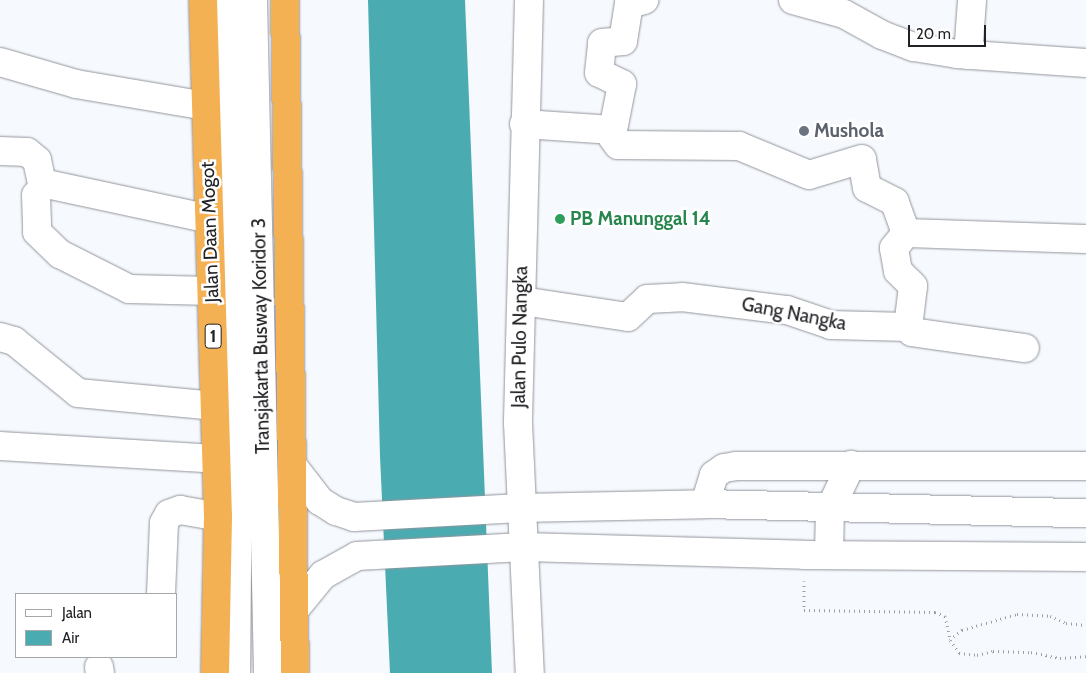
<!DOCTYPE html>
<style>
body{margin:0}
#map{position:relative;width:1086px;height:673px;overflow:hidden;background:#f6f9fe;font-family:Cabin,sans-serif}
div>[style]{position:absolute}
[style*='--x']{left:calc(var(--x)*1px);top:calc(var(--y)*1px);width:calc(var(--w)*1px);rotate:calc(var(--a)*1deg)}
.water>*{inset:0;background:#4aacb1}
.path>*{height:3px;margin-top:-1.5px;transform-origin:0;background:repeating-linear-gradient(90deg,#9c9ea2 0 1px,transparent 0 5px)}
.roads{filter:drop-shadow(0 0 1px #92959b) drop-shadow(0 0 1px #92959b)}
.minor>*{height:28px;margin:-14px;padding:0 14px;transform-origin:14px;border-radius:14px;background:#fff}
.highway>*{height:28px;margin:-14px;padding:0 14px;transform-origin:14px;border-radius:14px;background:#f4b154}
.dots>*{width:14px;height:14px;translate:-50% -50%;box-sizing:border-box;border:2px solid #fff;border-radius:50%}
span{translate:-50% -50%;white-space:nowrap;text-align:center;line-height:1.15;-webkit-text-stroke:5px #fff;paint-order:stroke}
.shield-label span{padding:1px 4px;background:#fff;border:1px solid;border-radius:4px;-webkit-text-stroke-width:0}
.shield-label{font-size:18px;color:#212225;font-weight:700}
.worship-label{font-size:19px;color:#5b616d;font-weight:700}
.left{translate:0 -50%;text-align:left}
.leisure-label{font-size:19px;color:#27864d;font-weight:700}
.street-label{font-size:19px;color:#212225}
.legend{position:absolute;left:15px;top:593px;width:162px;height:65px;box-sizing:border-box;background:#fff;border:1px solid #a6a7a8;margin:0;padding:6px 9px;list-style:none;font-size:15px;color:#212225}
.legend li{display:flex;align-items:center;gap:10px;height:25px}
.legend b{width:25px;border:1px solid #a6a7a8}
.scale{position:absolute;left:908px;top:25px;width:78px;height:22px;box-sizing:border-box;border:2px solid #212225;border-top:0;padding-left:6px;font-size:15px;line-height:18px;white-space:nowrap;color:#212225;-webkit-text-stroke:4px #fff;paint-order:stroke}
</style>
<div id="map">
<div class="water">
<div style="clip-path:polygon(368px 0,465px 0,492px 673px,390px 673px,380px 456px)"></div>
</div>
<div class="path">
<div style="--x:804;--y:581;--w:29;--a:90"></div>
<div style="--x:804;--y:610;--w:131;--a:0.9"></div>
<div style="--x:935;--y:612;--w:11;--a:22"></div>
<div style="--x:945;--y:616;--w:25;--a:78"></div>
<div style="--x:950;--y:640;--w:16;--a:55"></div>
<div style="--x:959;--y:653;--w:18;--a:6"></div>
<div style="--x:977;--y:655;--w:16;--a:-14"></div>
<div style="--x:993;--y:651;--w:38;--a:2"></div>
<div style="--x:1031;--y:652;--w:30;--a:12"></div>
<div style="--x:1060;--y:658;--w:26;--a:-4"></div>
<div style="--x:950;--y:640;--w:16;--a:-40"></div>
<div style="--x:962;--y:630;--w:57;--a:-16.2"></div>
<div style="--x:1017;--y:614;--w:33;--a:3"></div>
<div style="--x:1050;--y:616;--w:17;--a:24"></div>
<div style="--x:1066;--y:623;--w:20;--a:6"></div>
</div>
<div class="roads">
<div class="minor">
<div style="--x:230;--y:0;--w:454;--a:89"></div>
<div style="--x:238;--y:454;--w:219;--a:90.5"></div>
<div style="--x:253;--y:0;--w:673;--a:88.72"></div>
<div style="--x:529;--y:0;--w:423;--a:91.5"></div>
<div style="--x:518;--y:423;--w:250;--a:87.3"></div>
<div style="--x:793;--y:0;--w:53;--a:15.4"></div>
<div style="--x:844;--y:14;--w:43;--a:28.9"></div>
<div style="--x:882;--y:35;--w:34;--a:21"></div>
<div style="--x:914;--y:47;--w:44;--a:9.2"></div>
<div style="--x:957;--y:54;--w:129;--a:4"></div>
<div style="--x:968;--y:55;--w:55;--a:-85.8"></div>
<div style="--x:0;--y:62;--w:79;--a:16.1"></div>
<div style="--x:76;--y:84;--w:132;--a:9.6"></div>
<div style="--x:524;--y:124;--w:89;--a:3.9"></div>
<div style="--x:613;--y:130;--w:47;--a:-78.9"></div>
<div style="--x:622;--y:84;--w:25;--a:-154"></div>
<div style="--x:599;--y:73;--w:30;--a:-84"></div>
<div style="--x:602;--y:43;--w:21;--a:-5"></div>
<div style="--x:623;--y:41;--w:37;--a:-81"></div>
<div style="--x:629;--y:4;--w:16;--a:-15"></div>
<div style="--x:0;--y:151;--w:27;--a:2"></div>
<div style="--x:27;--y:152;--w:13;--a:39"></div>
<div style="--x:37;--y:160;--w:24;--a:78"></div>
<div style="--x:42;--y:183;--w:172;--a:12.1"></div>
<div style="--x:36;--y:195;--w:37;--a:88"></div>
<div style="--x:37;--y:232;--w:32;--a:44"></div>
<div style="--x:60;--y:254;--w:77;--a:26.9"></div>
<div style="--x:129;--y:289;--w:83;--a:1.4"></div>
<div style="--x:906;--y:233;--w:180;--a:1.9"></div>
<div style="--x:522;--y:301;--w:107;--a:8.6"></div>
<div style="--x:628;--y:317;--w:26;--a:-43"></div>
<div style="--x:647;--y:299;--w:35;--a:-3"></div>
<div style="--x:682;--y:297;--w:106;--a:7.1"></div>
<div style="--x:787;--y:310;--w:46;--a:18.8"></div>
<div style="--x:831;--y:325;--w:77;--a:1.5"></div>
<div style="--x:908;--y:327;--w:41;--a:-83"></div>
<div style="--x:913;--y:286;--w:21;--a:-135"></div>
<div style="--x:898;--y:271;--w:23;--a:-100"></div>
<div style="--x:894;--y:248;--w:19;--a:-51"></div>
<div style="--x:906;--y:233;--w:33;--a:-110"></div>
<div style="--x:895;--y:202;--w:31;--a:-153"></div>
<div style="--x:867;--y:188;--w:29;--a:-100"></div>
<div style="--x:862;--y:159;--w:55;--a:163.2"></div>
<div style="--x:809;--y:175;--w:76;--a:-157.5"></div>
<div style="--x:739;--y:146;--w:121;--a:-179.5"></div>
<div style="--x:618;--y:145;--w:9;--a:-126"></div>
<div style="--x:613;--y:138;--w:8;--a:-90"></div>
<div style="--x:908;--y:327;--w:6;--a:51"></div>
<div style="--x:912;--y:332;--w:114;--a:8.1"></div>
<div style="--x:0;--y:337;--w:15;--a:16"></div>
<div style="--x:14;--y:341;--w:82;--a:39.1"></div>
<div style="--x:78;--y:393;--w:138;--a:5.4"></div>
<div style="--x:0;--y:446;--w:217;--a:3.4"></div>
<div style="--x:293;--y:466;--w:44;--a:52.4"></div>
<div style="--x:320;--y:501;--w:19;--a:32"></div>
<div style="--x:336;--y:511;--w:19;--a:18"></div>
<div style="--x:354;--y:517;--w:167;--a:-3.1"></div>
<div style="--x:521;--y:508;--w:184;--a:-1.2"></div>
<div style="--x:705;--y:504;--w:381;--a:1.4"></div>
<div style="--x:705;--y:504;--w:30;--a:-73"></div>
<div style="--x:714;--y:475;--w:12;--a:-35"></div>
<div style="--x:724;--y:468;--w:12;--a:-9"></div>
<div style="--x:736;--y:466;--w:350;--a:0"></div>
<div style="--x:829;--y:555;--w:46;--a:-88.8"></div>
<div style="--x:830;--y:509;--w:49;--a:-64.5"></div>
<div style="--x:161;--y:594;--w:71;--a:-87.6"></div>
<div style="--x:164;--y:523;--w:10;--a:-61"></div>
<div style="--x:169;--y:514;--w:12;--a:-20"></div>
<div style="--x:180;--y:510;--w:39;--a:10"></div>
<div style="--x:296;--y:608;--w:43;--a:-50.7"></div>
<div style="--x:323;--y:575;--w:39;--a:-29"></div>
<div style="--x:357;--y:556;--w:167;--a:-3.1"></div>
<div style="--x:524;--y:547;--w:280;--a:1.6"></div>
<div style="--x:804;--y:555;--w:282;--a:0.4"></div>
<div style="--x:99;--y:667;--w:6;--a:81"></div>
</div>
<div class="highway">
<div style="--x:203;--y:0;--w:517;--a:88.34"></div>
<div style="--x:218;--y:517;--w:156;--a:91.1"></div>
<div style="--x:285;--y:0;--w:673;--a:89.15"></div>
</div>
</div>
<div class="dots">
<div style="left:804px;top:131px;background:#6b7280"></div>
<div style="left:560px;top:219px;background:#2e9e5b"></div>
</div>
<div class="shield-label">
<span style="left:213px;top:336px">1</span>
</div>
<div class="worship-label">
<span class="left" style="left:814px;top:131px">Mushola</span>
</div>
<div class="leisure-label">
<span class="left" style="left:570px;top:219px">PB Manunggal 14</span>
</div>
<div class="street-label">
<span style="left:210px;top:232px;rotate:-92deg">Jalan Daan Mogot</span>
<span style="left:794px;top:314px;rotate:11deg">Gang Nangka</span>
<span style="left:261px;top:336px;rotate:-91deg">Transjakarta Busway Koridor 3</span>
<span style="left:520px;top:337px;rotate:-89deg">Jalan Pulo Nangka</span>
</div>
<ul class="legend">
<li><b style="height:6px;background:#fff"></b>Jalan</li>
<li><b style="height:14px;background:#4aacb1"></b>Air</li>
</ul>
<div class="scale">20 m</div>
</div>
